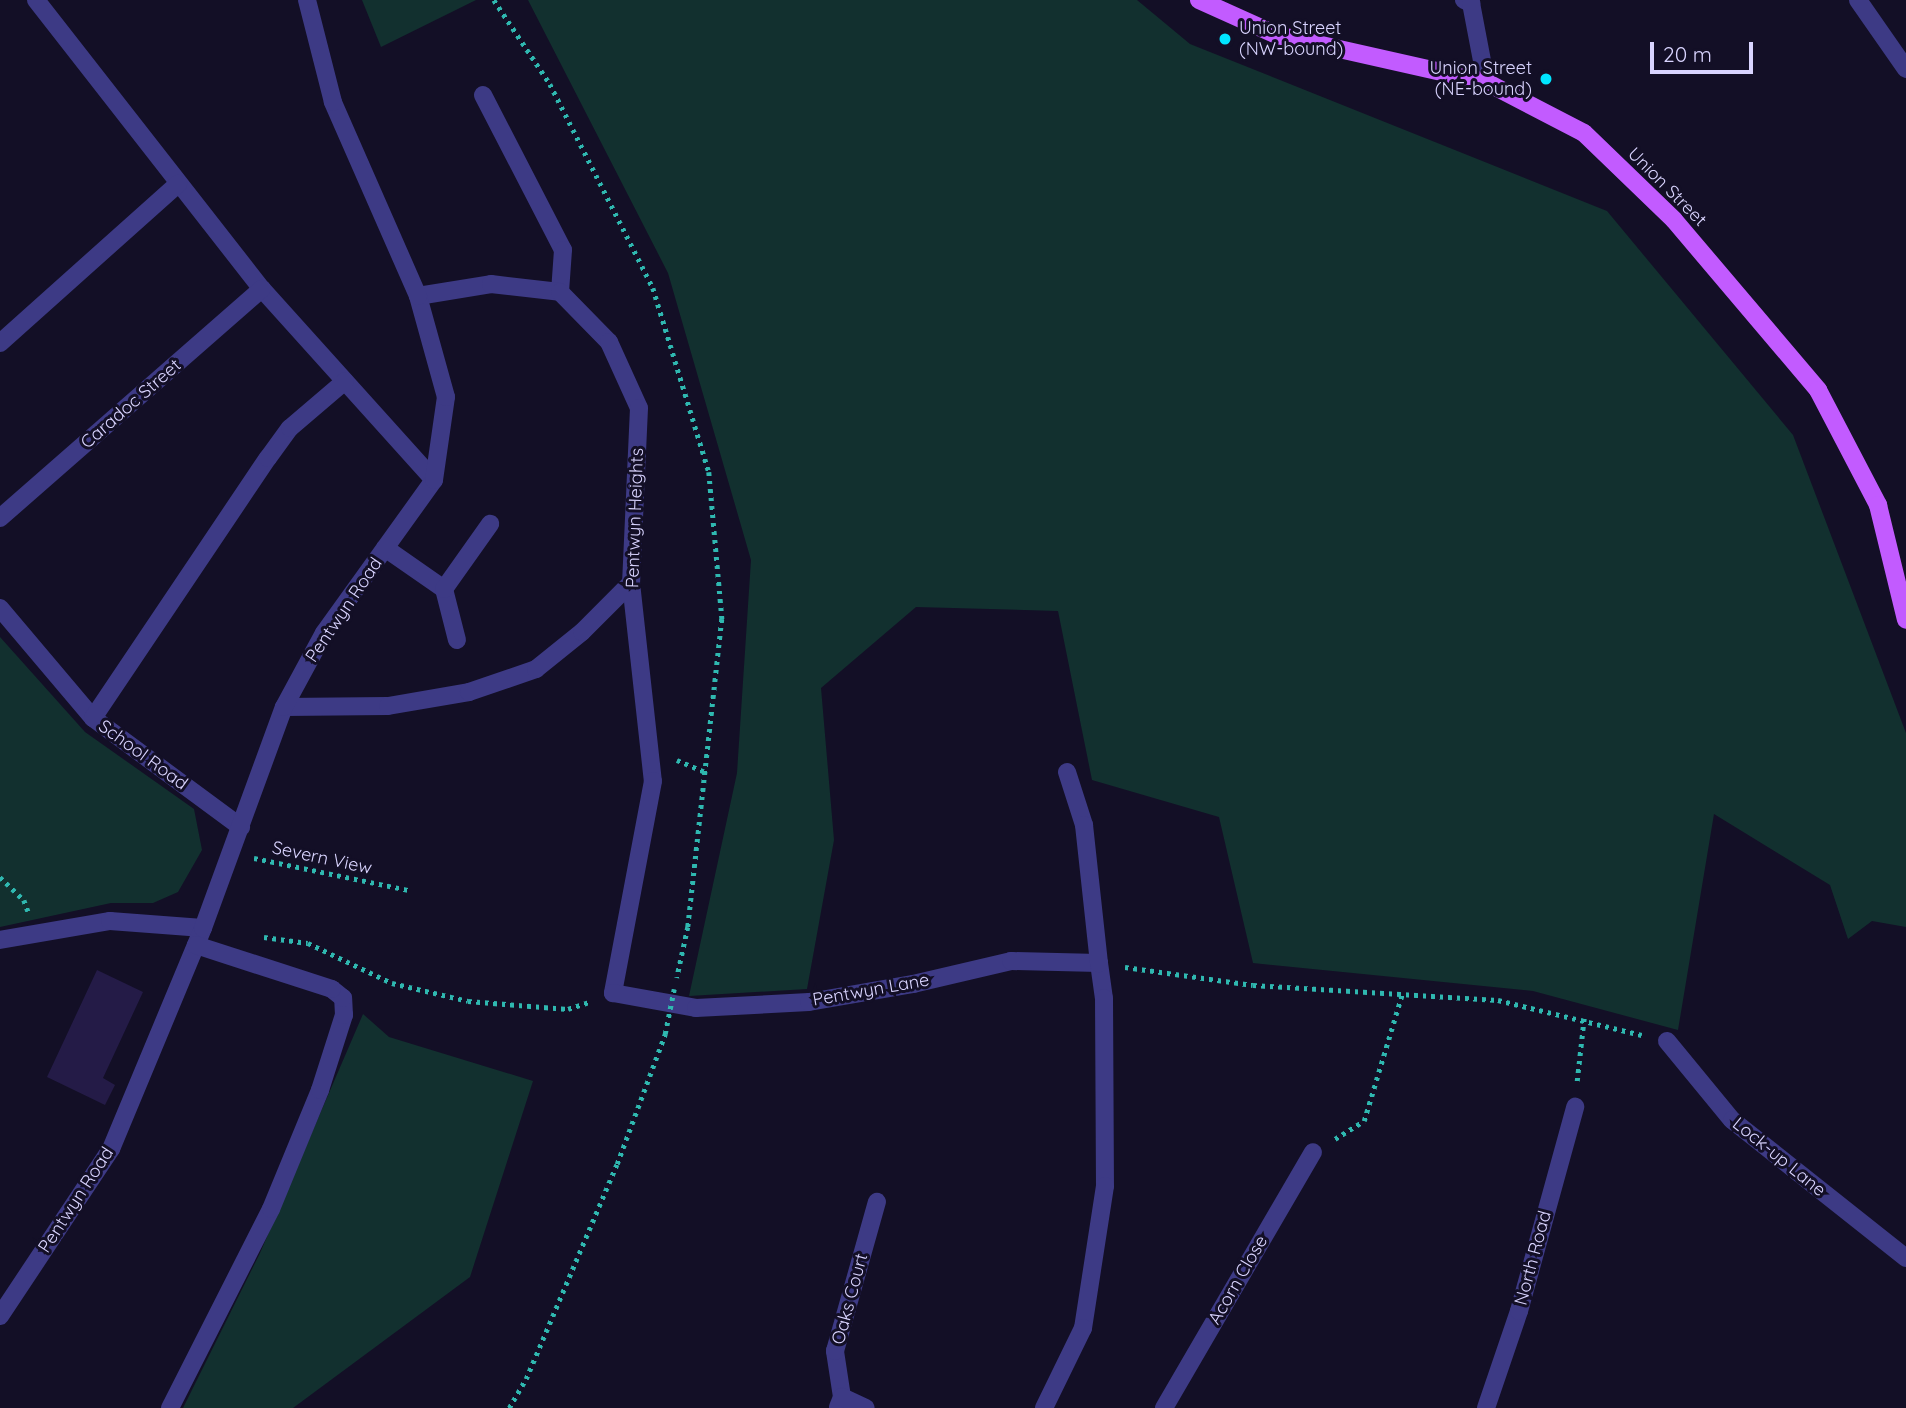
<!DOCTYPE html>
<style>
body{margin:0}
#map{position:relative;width:1906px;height:1408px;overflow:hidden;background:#130f26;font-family:Quicksand,sans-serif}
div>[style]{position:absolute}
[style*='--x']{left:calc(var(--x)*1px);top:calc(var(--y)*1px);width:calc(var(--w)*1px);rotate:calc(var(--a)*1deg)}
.green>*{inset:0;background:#12302f}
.building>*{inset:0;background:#241b47}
.path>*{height:4.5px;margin-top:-2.25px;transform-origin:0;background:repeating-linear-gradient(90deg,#2fb8b0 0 3.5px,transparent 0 8.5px)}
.minor>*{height:18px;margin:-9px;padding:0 9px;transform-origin:9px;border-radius:9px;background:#3d3a85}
.major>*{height:18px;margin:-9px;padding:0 9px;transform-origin:9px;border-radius:9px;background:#c25bff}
.path-bridge>*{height:4.5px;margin-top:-2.25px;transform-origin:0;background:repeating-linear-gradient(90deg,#2fb8b0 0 3.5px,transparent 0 8.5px)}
.dots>*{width:19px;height:19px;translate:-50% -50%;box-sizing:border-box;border:4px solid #130f26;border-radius:50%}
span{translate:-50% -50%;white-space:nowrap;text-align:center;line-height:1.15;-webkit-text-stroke:6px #130f26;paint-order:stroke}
.poi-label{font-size:18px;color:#d9d4ff}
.left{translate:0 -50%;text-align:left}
.right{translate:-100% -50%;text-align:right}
.street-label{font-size:18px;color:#d9d4ff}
.scale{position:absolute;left:1650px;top:42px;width:103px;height:32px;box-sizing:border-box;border:4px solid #d9d4ff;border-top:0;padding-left:9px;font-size:21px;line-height:24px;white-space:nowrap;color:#d9d4ff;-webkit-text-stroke:5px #130f26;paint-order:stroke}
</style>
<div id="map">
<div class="green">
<div style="clip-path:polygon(362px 0,476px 0,381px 47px)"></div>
<div style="clip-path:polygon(528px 0,1137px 0,1190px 44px,1607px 211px,1793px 435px,1906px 733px,1906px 927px,1872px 921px,1848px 939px,1830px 885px,1714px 814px,1678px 1030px,1533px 991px,1253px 963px,1219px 817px,1092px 780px,1058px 611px,916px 607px,821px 688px,834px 840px,807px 989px,689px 996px,737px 773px,751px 560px,668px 273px)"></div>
<div style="clip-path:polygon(0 637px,85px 732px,194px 809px,202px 850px,178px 892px,153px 903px,111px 903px,0 927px)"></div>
<div style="clip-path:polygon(363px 1014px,389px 1037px,533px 1081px,470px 1277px,293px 1408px,183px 1408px,260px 1253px)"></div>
</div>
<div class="building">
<div style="clip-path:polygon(97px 970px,143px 992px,103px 1078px,115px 1085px,105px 1105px,47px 1077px)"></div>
</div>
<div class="path">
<div style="--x:494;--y:0;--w:101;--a:56.3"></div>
<div style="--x:550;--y:84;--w:229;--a:63.2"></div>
<div style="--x:653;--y:288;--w:192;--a:73.1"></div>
<div style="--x:709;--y:472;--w:148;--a:84.9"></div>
<div style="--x:722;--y:619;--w:310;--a:96.3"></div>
<div style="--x:688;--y:927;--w:52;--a:102.2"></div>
<div style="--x:677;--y:760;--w:30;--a:23"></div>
<div style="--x:254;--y:858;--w:157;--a:11.7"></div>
<div style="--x:0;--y:877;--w:33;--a:44"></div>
<div style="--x:24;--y:900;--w:12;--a:70"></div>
<div style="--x:264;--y:937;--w:44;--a:7.8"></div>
<div style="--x:308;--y:943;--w:93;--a:25.5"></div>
<div style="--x:392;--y:983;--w:78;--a:13.3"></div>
<div style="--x:468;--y:1001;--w:100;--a:4.6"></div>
<div style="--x:568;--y:1009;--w:22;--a:-18"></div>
<div style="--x:1125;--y:967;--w:129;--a:8"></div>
<div style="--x:1253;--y:985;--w:245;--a:3.5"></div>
<div style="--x:1498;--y:1000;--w:148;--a:13.7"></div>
<div style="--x:1577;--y:1081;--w:63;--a:-83.7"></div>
<div style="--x:1335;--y:1139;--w:34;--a:-32"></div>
<div style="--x:1364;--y:1121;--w:133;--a:-73.3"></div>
<div style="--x:509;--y:1408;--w:34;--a:-60"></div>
<div style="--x:526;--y:1379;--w:233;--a:-67.1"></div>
<div style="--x:617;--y:1164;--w:139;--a:-69.7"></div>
</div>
<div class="minor">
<div style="--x:36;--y:0;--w:367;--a:52"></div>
<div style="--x:262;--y:289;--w:257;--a:48"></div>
<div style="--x:1464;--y:0;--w:8;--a:23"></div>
<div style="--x:1471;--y:3;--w:80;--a:79.2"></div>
<div style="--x:1858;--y:0;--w:84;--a:55.2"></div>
<div style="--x:483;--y:95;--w:174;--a:62.7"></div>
<div style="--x:563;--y:250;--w:42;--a:94.1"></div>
<div style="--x:418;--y:296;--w:74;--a:-9.3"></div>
<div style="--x:491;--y:284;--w:69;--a:6.6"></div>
<div style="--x:560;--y:292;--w:70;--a:45.6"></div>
<div style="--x:609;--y:342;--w:72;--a:65.6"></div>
<div style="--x:639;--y:408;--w:175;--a:92.6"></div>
<div style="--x:631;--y:583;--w:199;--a:83.7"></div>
<div style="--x:653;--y:781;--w:216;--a:100.7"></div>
<div style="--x:613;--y:993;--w:84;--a:10.2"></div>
<div style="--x:696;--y:1008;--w:113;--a:-3"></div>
<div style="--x:809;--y:1002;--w:106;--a:-9.8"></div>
<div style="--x:913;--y:984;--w:101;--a:-13.2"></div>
<div style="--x:1011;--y:961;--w:88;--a:1.3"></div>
<div style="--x:1099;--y:963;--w:35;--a:82"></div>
<div style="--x:1104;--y:998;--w:188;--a:89.7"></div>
<div style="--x:1105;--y:1186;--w:144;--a:98.8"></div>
<div style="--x:1083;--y:1328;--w:89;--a:116"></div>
<div style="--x:0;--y:343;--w:239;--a:-41.8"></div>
<div style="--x:0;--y:518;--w:348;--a:-41.2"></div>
<div style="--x:385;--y:548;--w:72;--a:34.8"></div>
<div style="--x:0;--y:608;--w:144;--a:49.8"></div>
<div style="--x:93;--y:718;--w:184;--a:36.4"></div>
<div style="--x:457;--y:640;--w:53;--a:-104.3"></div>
<div style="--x:444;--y:589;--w:80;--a:-54.7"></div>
<div style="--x:284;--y:707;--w:104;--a:-0.6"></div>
<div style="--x:388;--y:706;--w:82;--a:-9.8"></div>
<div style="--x:469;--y:692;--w:71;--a:-18.9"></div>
<div style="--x:536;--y:669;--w:59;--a:-38.8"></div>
<div style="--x:582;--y:632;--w:69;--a:-45"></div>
<div style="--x:93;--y:718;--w:313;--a:-56.1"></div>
<div style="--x:268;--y:458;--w:37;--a:-54"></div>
<div style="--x:290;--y:428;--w:72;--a:-40.5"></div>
<div style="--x:1067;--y:772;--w:56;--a:72.2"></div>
<div style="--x:1084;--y:825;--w:139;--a:83.8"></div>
<div style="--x:0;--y:940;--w:112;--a:-9.8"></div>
<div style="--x:110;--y:921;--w:93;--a:4.3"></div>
<div style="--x:1667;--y:1041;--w:102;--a:50.6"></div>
<div style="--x:1732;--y:1120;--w:222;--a:38.4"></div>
<div style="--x:0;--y:1316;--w:201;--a:-56.4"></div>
<div style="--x:111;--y:1149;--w:239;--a:-67.4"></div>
<div style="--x:203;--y:928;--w:235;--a:-69.9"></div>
<div style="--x:284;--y:707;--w:84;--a:-61.6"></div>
<div style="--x:324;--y:633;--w:188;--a:-54.3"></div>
<div style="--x:434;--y:480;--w:84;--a:-81.8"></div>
<div style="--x:446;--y:397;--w:105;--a:-105.5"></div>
<div style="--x:418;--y:296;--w:212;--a:-113.7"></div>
<div style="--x:333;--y:102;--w:105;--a:-104.3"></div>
<div style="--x:842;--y:1397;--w:47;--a:-98.7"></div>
<div style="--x:835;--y:1351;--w:155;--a:-74.3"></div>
<div style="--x:838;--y:1407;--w:11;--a:-68"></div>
<div style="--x:842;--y:1397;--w:26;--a:25"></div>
<div style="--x:170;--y:1408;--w:223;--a:-63.1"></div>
<div style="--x:271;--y:1209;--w:129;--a:-67.6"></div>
<div style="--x:320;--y:1090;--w:79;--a:-72.3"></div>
<div style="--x:344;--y:1015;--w:17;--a:-93"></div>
<div style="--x:343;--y:998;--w:14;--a:-141"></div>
<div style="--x:332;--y:989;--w:143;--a:-162.1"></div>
<div style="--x:1164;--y:1408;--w:296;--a:-59.8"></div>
<div style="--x:1486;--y:1408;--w:102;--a:-71.2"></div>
<div style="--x:1519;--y:1311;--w:212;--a:-74.6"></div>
</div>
<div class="major">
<div style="--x:1199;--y:0;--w:85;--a:24.2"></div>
<div style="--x:1277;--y:35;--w:214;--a:12.7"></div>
<div style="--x:1486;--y:82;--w:110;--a:27.5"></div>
<div style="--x:1584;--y:133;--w:125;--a:44"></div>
<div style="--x:1674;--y:220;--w:223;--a:49.7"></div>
<div style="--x:1818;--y:390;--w:130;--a:62.4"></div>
<div style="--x:1878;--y:505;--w:118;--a:76.3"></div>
</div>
<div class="path-bridge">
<div style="--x:665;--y:1034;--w:46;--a:-78.7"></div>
</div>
<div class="dots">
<div style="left:1225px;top:39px;background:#00e5ff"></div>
<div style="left:1546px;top:79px;background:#00e5ff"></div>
</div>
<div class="poi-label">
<span class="left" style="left:1239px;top:39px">Union Street<br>(NW-bound)</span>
<span class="right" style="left:1532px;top:79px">Union Street<br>(NE-bound)</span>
</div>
<div class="street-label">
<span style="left:1667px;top:187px;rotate:45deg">Union Street</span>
<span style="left:131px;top:404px;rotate:-41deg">Caradoc Street</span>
<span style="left:635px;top:518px;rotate:-88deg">Pentwyn Heights</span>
<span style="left:344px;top:610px;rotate:-56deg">Pentwyn Road</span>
<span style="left:143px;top:755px;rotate:36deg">School Road</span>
<span style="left:322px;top:858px;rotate:12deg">Severn View</span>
<span style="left:871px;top:990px;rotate:-10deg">Pentwyn Lane</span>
<span style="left:1779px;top:1157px;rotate:39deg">Lock-up Lane</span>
<span style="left:76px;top:1200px;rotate:-57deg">Pentwyn Road</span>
<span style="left:1533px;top:1258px;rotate:-75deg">North Road</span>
<span style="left:1238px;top:1280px;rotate:-60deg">Acorn Close</span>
<span style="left:850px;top:1299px;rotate:-75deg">Oaks Court</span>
</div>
<div class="scale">20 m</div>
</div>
